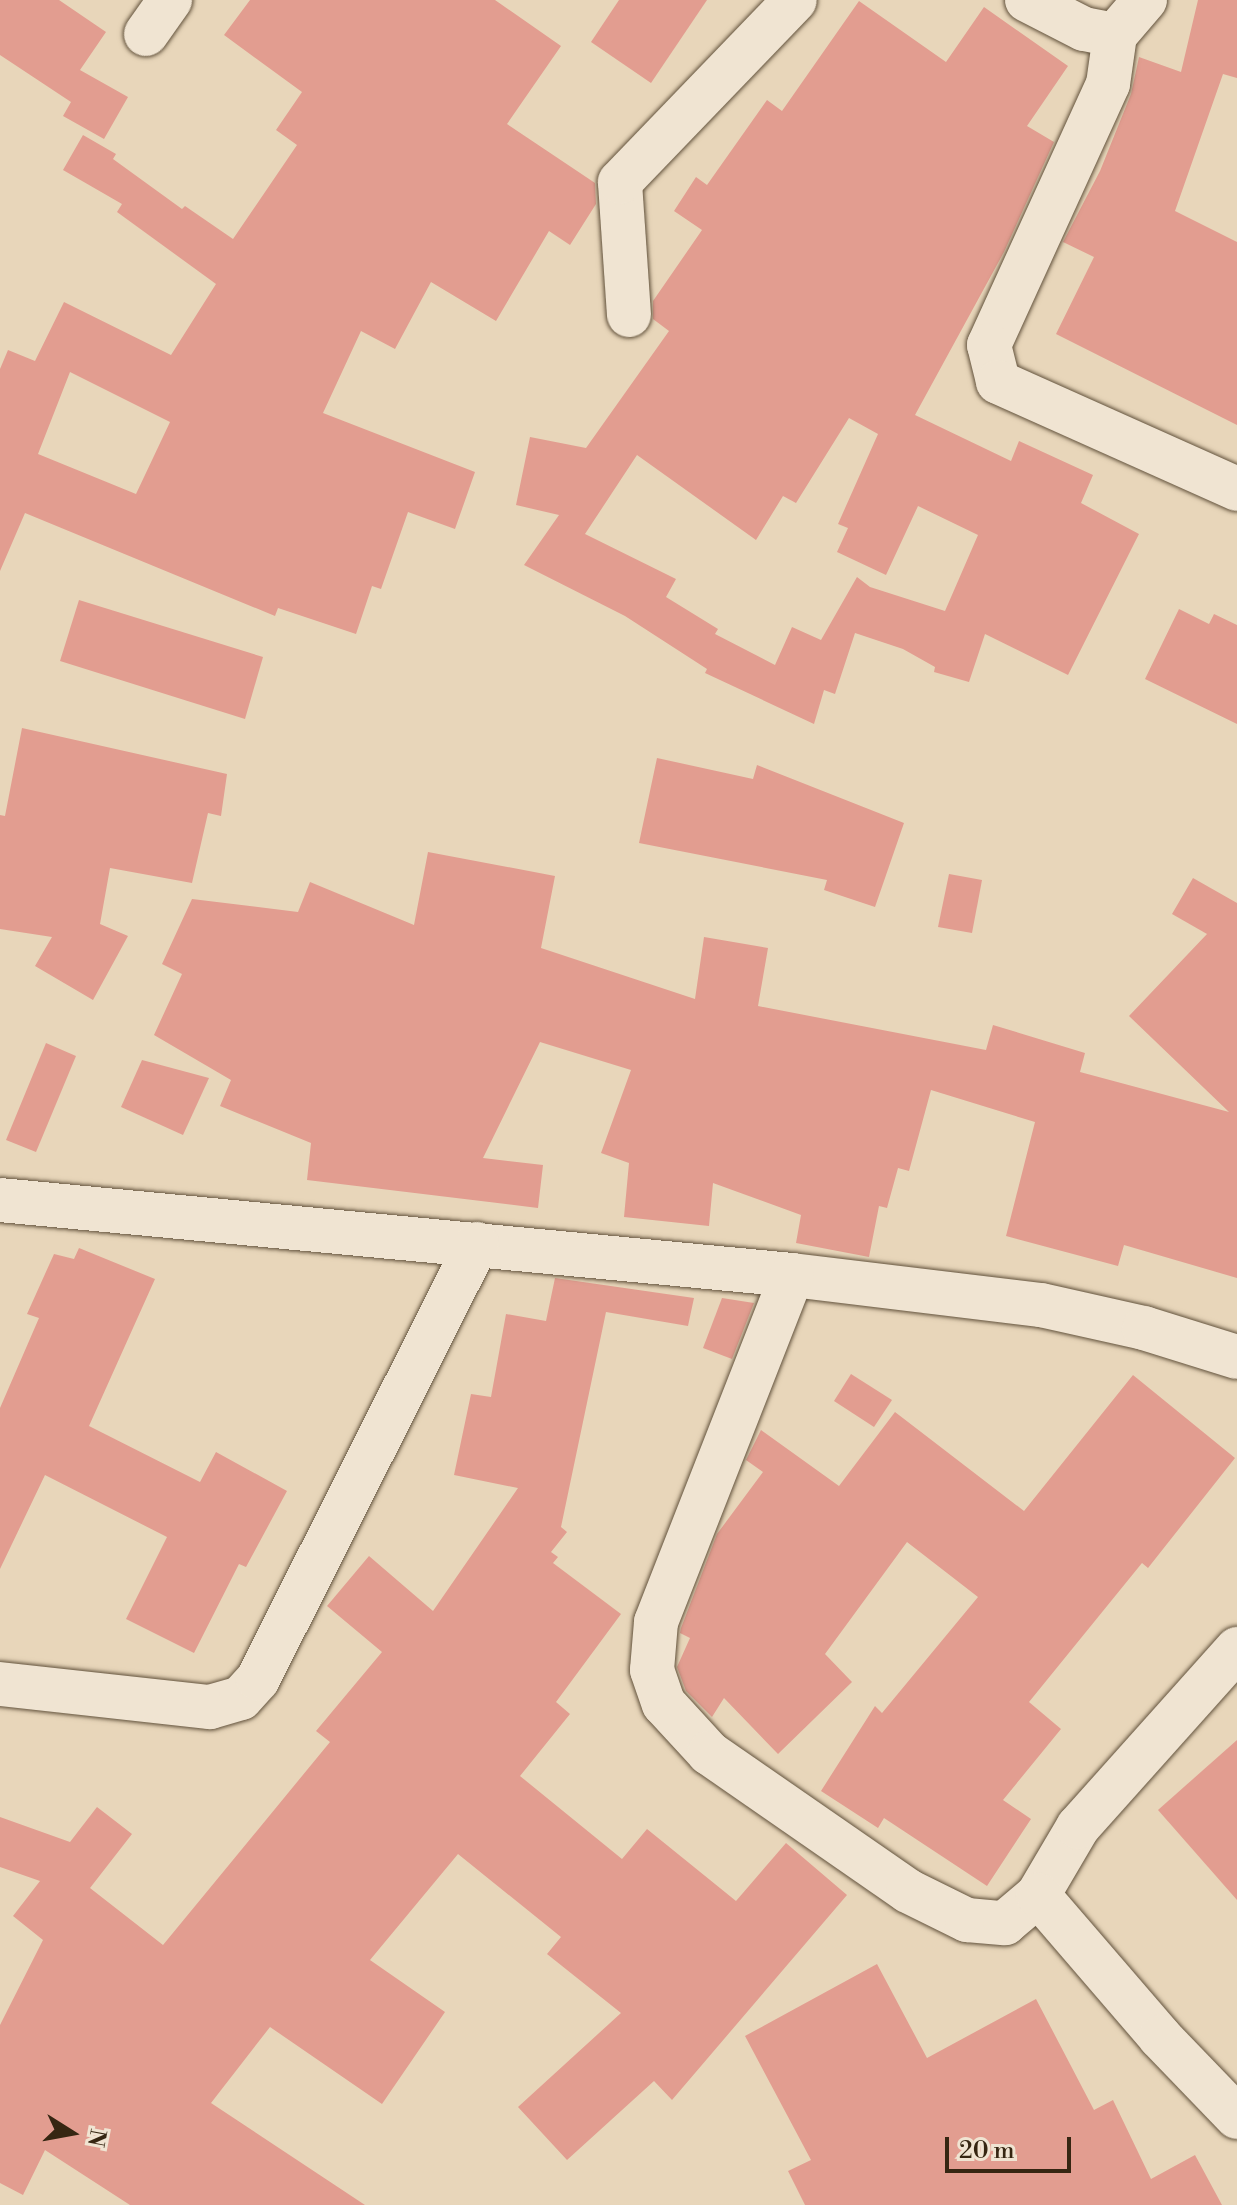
<!DOCTYPE html>
<style>
body{margin:0}
#map{position:relative;width:1237px;height:2205px;overflow:hidden;background:#e8d6ba;font-family:"Libre Bodoni",serif}
div>[style]{position:absolute}
[style*='--x']{left:calc(var(--x)*1px);top:calc(var(--y)*1px);width:calc(var(--w)*1px);rotate:calc(var(--a)*1deg)}
.building>*{inset:0;background:#e29d90}
.roads{filter:drop-shadow(0 0 2px #62523c) drop-shadow(0 0 2px #62523c)}
.minor>*{height:44px;margin:-22px;padding:0 22px;transform-origin:22px;border-radius:22px;background:#f0e4d2}
span{translate:-50% -50%;white-space:nowrap;text-align:center;line-height:1.15;-webkit-text-stroke:6px #f0e4d2;paint-order:stroke}
.north{position:absolute;left:32px;top:2093px;width:80px;height:80px;-webkit-text-stroke:6px #f0e4d2;paint-order:stroke;rotate:101deg;font-size:22px;font-weight:700;line-height:32px;text-align:center;color:#362612}
.north::after{content:'';display:block;margin:auto;width:28px;height:36px;background:#362612;clip-path:polygon(50% 0,100% 100%,50% 72%,0 100%)}
.scale{position:absolute;left:945px;top:2137px;width:126px;height:36px;box-sizing:border-box;border:4px solid #362612;border-top:0;padding-left:10px;font-size:24px;line-height:28px;white-space:nowrap;color:#362612;-webkit-text-stroke:6px #f0e4d2;paint-order:stroke}
</style>
<div id="map">
<div class="building">
<div style="clip-path:polygon(0 0,59px 0,106px 32px,80px 70px,128px 97px,104px 139px,63px 116px,71px 102px,0 55px)"></div>
<div style="clip-path:polygon(evenodd,250px 0,495px 0,561px 46px,507px 124px,595px 183px,596px 204px,570px 245px,549px 231px,496px 321px,431px 282px,395px 349px,361px 331px,323px 413px,475px 472px,455px 529px,408px 512px,381px 589px,372px 586px,356px 634px,278px 608px,275px 616px,25px 513px,0 571px,0 369px,8px 350px,35px 361px,64px 302px,171px 355px,216px 284px,117px 212px,122px 204px,63px 170px,83px 135px,116px 154px,113px 159px,182px 209px,185px 206px,233px 239px,297px 145px,276px 130px,302px 92px,224px 35px,250px 0,70px 372px,170px 422px,136px 494px,38px 454px,70px 372px)"></div>
<div style="clip-path:polygon(619px 0,707px 0,651px 83px,591px 42px)"></div>
<div style="clip-path:polygon(1198px 0,1237px 0,1237px 78px,1223px 74px,1175px 211px,1237px 242px,1237px 425px,1056px 334px,1094px 257px,1063px 242px,1100px 171px,1131px 94px,1139px 57px,1181px 72px)"></div>
<div style="clip-path:polygon(evenodd,859px 1px,946px 62px,984px 7px,1068px 66px,1027px 126px,1054px 142px,1004px 252px,915px 415px,1011px 461px,1019px 441px,1093px 475px,1081px 503px,1139px 534px,1068px 675px,985px 634px,969px 682px,934px 672px,935px 667px,903px 649px,855px 633px,835px 694px,824px 690px,814px 724px,705px 673px,707px 669px,625px 616px,524px 565px,559px 515px,516px 505px,530px 437px,586px 448px,669px 331px,653px 319px,653px 301px,702px 230px,674px 211px,696px 177px,707px 185px,767px 100px,782px 111px,859px 1px,849px 418px,878px 434px,838px 524px,848px 528px,837px 552px,886px 575px,918px 506px,978px 535px,945px 611px,870px 587px,857px 577px,821px 640px,792px 627px,775px 665px,715px 634px,718px 629px,666px 597px,676px 579px,585px 534px,637px 455px,756px 540px,783px 496px,796px 503px,849px 418px)"></div>
<div style="clip-path:polygon(79px 600px,263px 657px,245px 719px,60px 661px)"></div>
<div style="clip-path:polygon(1179px 609px,1209px 624px,1214px 614px,1237px 625px,1237px 724px,1145px 679px)"></div>
<div style="clip-path:polygon(22px 728px,227px 774px,221px 816px,208px 813px,192px 883px,110px 868px,100px 924px,128px 936px,93px 1000px,35px 966px,52px 937px,0 929px,0 815px,5px 816px)"></div>
<div style="clip-path:polygon(657px 758px,753px 779px,757px 765px,904px 823px,875px 907px,824px 890px,827px 880px,639px 843px)"></div>
<div style="clip-path:polygon(428px 852px,555px 876px,541px 948px,695px 999px,704px 937px,768px 948px,758px 1006px,986px 1050px,993px 1025px,1085px 1053px,1080px 1072px,1229px 1112px,1129px 1016px,1207px 934px,1172px 914px,1193px 878px,1237px 903px,1237px 1278px,1124px 1245px,1118px 1266px,1006px 1236px,1035px 1122px,931px 1090px,909px 1171px,898px 1168px,887px 1208px,879px 1206px,869px 1257px,796px 1243px,801px 1215px,713px 1183px,709px 1226px,624px 1217px,629px 1163px,601px 1153px,631px 1070px,540px 1042px,483px 1158px,543px 1165px,538px 1208px,307px 1180px,311px 1143px,220px 1106px,231px 1080px,154px 1035px,182px 974px,162px 964px,192px 899px,298px 912px,310px 882px,414px 925px)"></div>
<div style="clip-path:polygon(949px 874px,982px 880px,972px 933px,938px 927px)"></div>
<div style="clip-path:polygon(46px 1043px,76px 1056px,36px 1152px,6px 1140px)"></div>
<div style="clip-path:polygon(142px 1060px,209px 1078px,183px 1135px,121px 1107px)"></div>
<div style="clip-path:polygon(79px 1248px,155px 1279px,89px 1426px,200px 1482px,216px 1452px,287px 1491px,246px 1567px,239px 1564px,194px 1653px,126px 1619px,167px 1537px,45px 1475px,0 1569px,0 1408px,39px 1318px,27px 1314px,54px 1254px,74px 1259px)"></div>
<div style="clip-path:polygon(555px 1278px,694px 1298px,688px 1326px,606px 1312px,561px 1527px,567px 1532px,551px 1552px,558px 1557px,553px 1563px,621px 1614px,556px 1702px,570px 1714px,520px 1776px,622px 1859px,647px 1829px,736px 1901px,786px 1843px,847px 1895px,672px 2100px,654px 2081px,567px 2160px,518px 2107px,621px 2013px,547px 1954px,561px 1937px,458px 1854px,370px 1960px,445px 2012px,382px 2104px,270px 2027px,211px 2103px,365px 2205px,130px 2205px,45px 2150px,23px 2195px,0 2183px,0 2025px,43px 1940px,13px 1916px,40px 1881px,0 1867px,0 1817px,70px 1842px,97px 1807px,132px 1834px,90px 1888px,163px 1945px,330px 1742px,316px 1731px,382px 1652px,327px 1606px,369px 1556px,433px 1611px,518px 1488px,454px 1475px,471px 1394px,491px 1397px,506px 1314px,546px 1321px)"></div>
<div style="clip-path:polygon(722px 1298px,754px 1303px,732px 1359px,703px 1348px)"></div>
<div style="clip-path:polygon(851px 1374px,892px 1400px,874px 1427px,834px 1401px)"></div>
<div style="clip-path:polygon(1133px 1375px,1235px 1458px,1148px 1568px,1142px 1563px,1029px 1702px,1061px 1729px,1003px 1800px,1031px 1819px,987px 1886px,884px 1818px,878px 1828px,821px 1791px,875px 1706px,882px 1713px,978px 1597px,907px 1542px,825px 1654px,852px 1682px,778px 1754px,724px 1698px,712px 1717px,686px 1691px,677px 1667px,690px 1638px,680px 1633px,681px 1628px,717px 1534px,763px 1472px,746px 1460px,761px 1430px,839px 1486px,895px 1412px,1024px 1511px)"></div>
<div style="clip-path:polygon(1237px 1740px,1237px 1900px,1158px 1810px)"></div>
<div style="clip-path:polygon(877px 1964px,927px 2058px,1036px 1999px,1094px 2110px,1113px 2100px,1151px 2179px,1195px 2155px,1222px 2205px,805px 2205px,788px 2171px,811px 2160px,745px 2036px)"></div>
</div>
<div class="roads">
<div class="minor">
<div style="--x:1027;--y:0;--w:64;--a:27"></div>
<div style="--x:1084;--y:29;--w:32;--a:11"></div>
<div style="--x:1145;--y:0;--w:46;--a:130.6"></div>
<div style="--x:1115;--y:35;--w:49;--a:98.1"></div>
<div style="--x:1108;--y:84;--w:287;--a:114.5"></div>
<div style="--x:989;--y:345;--w:38;--a:76"></div>
<div style="--x:998;--y:382;--w:262;--a:24.1"></div>
<div style="--x:146;--y:34;--w:42;--a:-54.8"></div>
<div style="--x:629;--y:315;--w:133;--a:-93.9"></div>
<div style="--x:620;--y:182;--w:252;--a:-46.1"></div>
<div style="--x:0;--y:1200;--w:796;--a:5.41"></div>
<div style="--x:792;--y:1275;--w:251;--a:6.9"></div>
<div style="--x:1041;--y:1305;--w:106;--a:12.6"></div>
<div style="--x:1144;--y:1328;--w:97;--a:17.3"></div>
<div style="--x:792;--y:1275;--w:373;--a:111.4"></div>
<div style="--x:656;--y:1622;--w:48;--a:94.8"></div>
<div style="--x:652;--y:1670;--w:36;--a:71"></div>
<div style="--x:664;--y:1704;--w:67;--a:47.4"></div>
<div style="--x:709;--y:1753;--w:242;--a:34.7"></div>
<div style="--x:908;--y:1891;--w:66;--a:26.2"></div>
<div style="--x:967;--y:1920;--w:38;--a:5"></div>
<div style="--x:1005;--y:1923;--w:43;--a:-40.3"></div>
<div style="--x:1038;--y:1895;--w:79;--a:-59.5"></div>
<div style="--x:1078;--y:1827;--w:239;--a:-48.2"></div>
<div style="--x:0;--y:1684;--w:211;--a:6.3"></div>
<div style="--x:210;--y:1707;--w:32;--a:-16"></div>
<div style="--x:241;--y:1698;--w:25;--a:-48"></div>
<div style="--x:258;--y:1679;--w:487;--a:-63.3"></div>
<div style="--x:1038;--y:1895;--w:187;--a:49.3"></div>
<div style="--x:1160;--y:2037;--w:111;--a:46.1"></div>
</div>
</div>
<div class="north">N</div>
<div class="scale">20 m</div>
</div>
